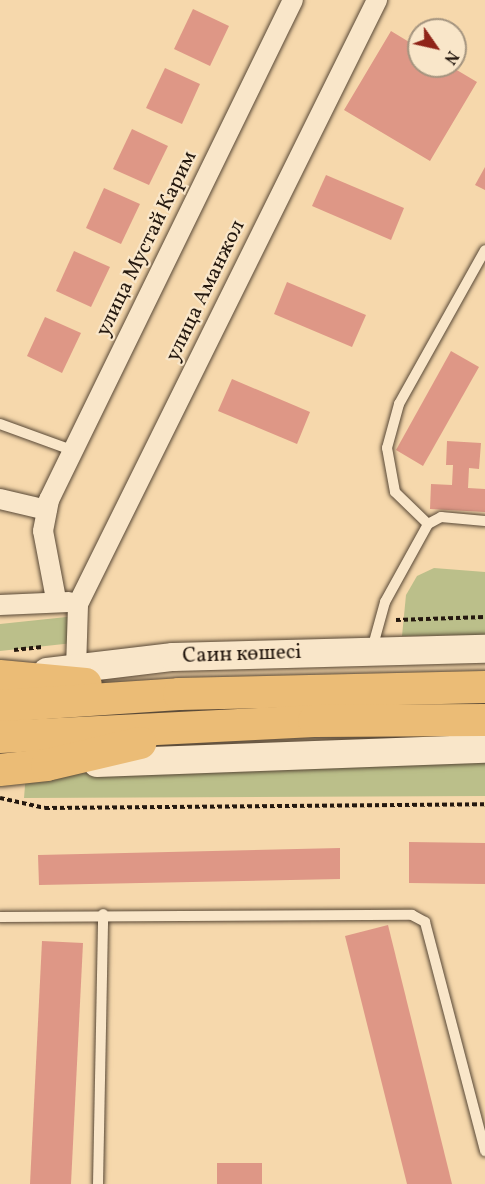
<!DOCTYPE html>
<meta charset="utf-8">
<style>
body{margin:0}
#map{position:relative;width:485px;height:1184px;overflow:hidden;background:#f6d8ac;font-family:Vollkorn,serif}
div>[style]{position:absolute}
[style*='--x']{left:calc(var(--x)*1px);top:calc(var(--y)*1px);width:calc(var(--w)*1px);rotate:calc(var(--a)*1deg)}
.green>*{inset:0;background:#bbbf8a}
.building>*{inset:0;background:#de9786}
.path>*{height:4px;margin-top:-2px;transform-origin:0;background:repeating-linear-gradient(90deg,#24180f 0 4.5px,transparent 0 7.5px)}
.roads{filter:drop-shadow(0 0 2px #584836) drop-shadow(0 0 2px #584836)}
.service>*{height:10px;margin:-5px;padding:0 5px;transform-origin:5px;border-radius:5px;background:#f9e6c9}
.minor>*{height:20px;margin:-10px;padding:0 10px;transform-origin:10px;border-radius:10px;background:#f9e6c9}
.secondary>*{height:28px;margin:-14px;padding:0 14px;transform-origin:14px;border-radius:14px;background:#f9e6c9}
.primary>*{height:32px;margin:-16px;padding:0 16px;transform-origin:16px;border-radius:16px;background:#ebbc76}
span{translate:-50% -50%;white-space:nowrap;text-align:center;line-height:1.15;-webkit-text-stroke:4.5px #f9e6c9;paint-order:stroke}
.street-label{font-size:21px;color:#24180f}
.north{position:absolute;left:407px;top:18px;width:60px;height:60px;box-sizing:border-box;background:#f9e6c9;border:2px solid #a4947f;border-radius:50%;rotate:124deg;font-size:16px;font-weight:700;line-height:24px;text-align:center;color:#24180f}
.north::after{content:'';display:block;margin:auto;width:21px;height:27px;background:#8f2418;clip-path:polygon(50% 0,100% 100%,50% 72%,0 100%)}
</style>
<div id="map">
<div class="green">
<div style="clip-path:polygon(434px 568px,485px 572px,485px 635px,402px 636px,406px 595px,417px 576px)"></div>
<div style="clip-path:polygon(76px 616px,73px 643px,0 651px,0 624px)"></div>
<div style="clip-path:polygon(485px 761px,485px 796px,24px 798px,26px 773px)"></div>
</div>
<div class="building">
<div style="clip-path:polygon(193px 9px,229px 26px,210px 66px,174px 49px)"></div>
<div style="clip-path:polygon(391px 31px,419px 48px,419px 66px,450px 66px,477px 82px,430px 161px,344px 110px)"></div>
<div style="clip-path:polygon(165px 68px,200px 84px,182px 124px,146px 108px)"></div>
<div style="clip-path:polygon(132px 129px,168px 146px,149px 185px,113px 169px)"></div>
<div style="clip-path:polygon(485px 167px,485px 190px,475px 185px)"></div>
<div style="clip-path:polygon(326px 175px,404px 208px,391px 240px,312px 206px)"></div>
<div style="clip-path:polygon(104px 188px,140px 204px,121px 244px,86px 228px)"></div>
<div style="clip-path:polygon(74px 251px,110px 267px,91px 307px,56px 291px)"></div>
<div style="clip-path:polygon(287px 282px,366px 315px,352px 347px,274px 314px)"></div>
<div style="clip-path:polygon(45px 317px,81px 333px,62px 373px,27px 356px)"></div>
<div style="clip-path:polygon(451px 351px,479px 367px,423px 466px,396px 450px)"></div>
<div style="clip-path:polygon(232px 379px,310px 412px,297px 444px,218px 411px)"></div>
<div style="clip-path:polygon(447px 441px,481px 443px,479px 469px,469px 468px,468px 488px,485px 489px,485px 512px,430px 509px,431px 484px,452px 485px,453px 465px,446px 465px)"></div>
<div style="clip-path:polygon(409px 842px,485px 843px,485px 884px,409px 883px)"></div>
<div style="clip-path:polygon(340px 848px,340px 879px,39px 885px,38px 855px)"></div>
<div style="clip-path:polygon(388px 925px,452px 1184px,407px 1184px,345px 936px)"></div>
<div style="clip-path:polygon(42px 941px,83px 943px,71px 1184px,30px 1184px)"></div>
<div style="clip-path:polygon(217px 1163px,262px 1163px,262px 1184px,217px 1184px)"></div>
</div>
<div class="path">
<div style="--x:396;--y:620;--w:89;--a:-1.9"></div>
<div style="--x:14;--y:650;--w:28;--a:-6"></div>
<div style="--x:0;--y:798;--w:46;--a:12.5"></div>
<div style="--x:45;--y:808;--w:440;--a:-0.5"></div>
</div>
<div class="roads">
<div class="service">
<div style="--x:0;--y:424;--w:79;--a:20"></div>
<div style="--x:428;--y:524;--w:46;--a:-135.9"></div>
<div style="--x:395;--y:492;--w:45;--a:-100.3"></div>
<div style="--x:387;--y:448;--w:46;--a:-74.7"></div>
<div style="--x:399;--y:404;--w:176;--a:-60.8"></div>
<div style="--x:372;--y:649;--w:49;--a:-74.5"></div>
<div style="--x:385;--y:602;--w:89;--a:-61.1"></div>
<div style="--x:428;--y:524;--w:15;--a:-28"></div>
<div style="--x:441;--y:517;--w:44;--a:5.2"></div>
<div style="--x:0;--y:917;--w:412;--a:-0.3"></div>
<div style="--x:412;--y:915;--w:15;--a:28"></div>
<div style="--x:425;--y:922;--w:237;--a:75.3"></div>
<div style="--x:98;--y:1184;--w:270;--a:-88.9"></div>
</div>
<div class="minor">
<div style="--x:0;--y:499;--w:48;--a:13.2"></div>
<div style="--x:56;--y:599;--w:69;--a:-100.8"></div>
<div style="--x:43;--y:531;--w:32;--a:-79"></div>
<div style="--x:49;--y:500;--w:556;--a:-63.99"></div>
<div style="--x:0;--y:605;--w:69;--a:-2.5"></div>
<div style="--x:76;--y:669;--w:65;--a:-88.2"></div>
<div style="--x:78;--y:604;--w:674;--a:-63.66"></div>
</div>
<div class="secondary">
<div style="--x:47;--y:672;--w:127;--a:-6.8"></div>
<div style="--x:173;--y:657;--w:312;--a:-1.5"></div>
<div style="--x:97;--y:763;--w:388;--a:-2.1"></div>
</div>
<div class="primary">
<div style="--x:0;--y:676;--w:86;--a:5.3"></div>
<div style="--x:0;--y:706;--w:179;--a:-3.8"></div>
<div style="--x:179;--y:694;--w:306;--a:-1.3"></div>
<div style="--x:0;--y:737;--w:314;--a:-2.9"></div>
<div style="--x:314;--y:721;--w:171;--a:-0.3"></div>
<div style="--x:0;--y:770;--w:47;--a:-6.1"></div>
<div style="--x:47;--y:765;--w:96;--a:-13.3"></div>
</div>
</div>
<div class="street-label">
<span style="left:147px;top:244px;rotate:-64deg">улица Мустай Карим</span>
<span style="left:206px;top:291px;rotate:-64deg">улица Аманжол</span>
<span style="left:242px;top:655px;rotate:-2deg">Саин көшесі</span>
</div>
<div class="north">N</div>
</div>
